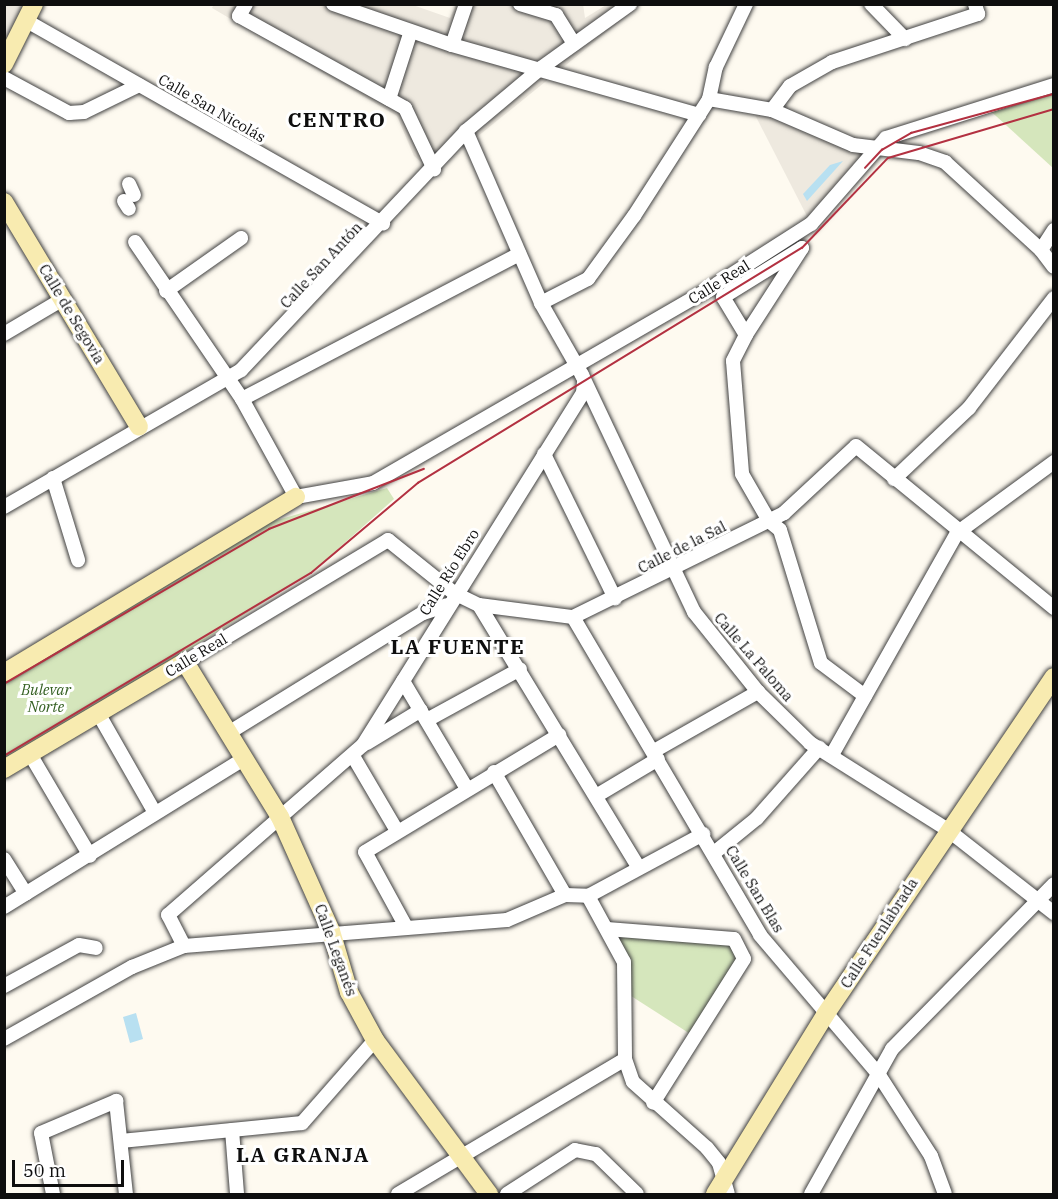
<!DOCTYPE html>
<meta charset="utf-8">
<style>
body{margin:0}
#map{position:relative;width:1058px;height:1199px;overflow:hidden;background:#fefaf0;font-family:"IBM Plex Serif",serif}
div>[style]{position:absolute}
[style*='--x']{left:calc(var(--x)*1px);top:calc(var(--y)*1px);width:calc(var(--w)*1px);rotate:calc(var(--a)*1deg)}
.green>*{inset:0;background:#d5e6bc}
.plaza>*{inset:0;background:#eee9df}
.water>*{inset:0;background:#b8e0f1}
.roads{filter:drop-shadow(0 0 2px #414141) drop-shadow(0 0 2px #414141)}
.street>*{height:14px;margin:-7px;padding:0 7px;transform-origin:7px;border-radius:7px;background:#fff}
.secondary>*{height:18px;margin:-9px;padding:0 9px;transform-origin:9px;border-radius:9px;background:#f8ebb0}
.tram>*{height:1.5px;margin:-0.75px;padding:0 0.75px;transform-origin:0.75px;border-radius:0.75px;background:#b33141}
span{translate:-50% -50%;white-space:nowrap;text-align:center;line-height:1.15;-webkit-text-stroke:6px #fff;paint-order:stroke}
.street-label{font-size:15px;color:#0e0e0e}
.park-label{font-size:15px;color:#356023;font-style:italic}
.district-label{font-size:21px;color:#0e0e0e;font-weight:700;letter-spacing:1.5px}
.frame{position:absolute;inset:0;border:6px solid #0e0e0e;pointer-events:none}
.scale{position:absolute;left:12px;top:1160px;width:112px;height:27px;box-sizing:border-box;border:3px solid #0e0e0e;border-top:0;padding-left:8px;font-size:18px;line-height:21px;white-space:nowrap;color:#0e0e0e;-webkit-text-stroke:4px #fff;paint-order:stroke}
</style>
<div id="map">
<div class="green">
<div style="clip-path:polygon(1053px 85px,1053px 168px,985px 106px)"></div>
<div style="clip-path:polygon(387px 488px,394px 499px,311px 573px,5px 765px,5px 682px,264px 524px)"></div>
<div style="clip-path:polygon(607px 929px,734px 939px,744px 959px,695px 1037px,628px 994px)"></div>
</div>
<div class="plaza">
<div style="clip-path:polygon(214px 4px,410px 4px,450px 18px,456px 5px,583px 4px,585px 18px,606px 5px,640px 5px,477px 137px,464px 137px,427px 167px,414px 156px,397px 116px,212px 8px)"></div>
<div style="clip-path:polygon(5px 5px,34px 5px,13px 44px,5px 40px)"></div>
<div style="clip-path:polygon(753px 111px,870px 153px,811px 224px)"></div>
</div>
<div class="water">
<div style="clip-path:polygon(843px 161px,807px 201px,803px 194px,830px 165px)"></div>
<div style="clip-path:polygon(136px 1013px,143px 1039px,130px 1043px,123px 1017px)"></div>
</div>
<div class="roads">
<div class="street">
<div style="--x:246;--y:4;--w:14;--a:120"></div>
<div style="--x:239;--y:16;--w:190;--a:29"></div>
<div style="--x:405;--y:108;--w:68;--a:64.6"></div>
<div style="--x:333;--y:4;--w:126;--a:19"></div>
<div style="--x:452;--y:45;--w:257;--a:15.8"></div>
<div style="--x:520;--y:4;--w:38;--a:17"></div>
<div style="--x:556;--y:15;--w:34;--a:58"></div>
<div style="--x:871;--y:4;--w:49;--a:45.8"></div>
<div style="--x:25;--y:20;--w:412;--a:29.6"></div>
<div style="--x:452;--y:45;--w:43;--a:-71.1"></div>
<div style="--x:4;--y:78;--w:74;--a:28.3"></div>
<div style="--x:69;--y:113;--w:15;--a:-4"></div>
<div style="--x:84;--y:112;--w:61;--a:-26.1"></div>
<div style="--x:389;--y:99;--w:71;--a:-72.1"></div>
<div style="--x:709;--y:99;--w:64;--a:9.9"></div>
<div style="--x:772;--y:110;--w:88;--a:23.4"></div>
<div style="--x:853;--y:145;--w:66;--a:6.9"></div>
<div style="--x:919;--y:153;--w:28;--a:19"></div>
<div style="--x:945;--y:162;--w:130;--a:42.5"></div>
<div style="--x:1041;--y:250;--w:21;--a:53"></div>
<div style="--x:772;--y:110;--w:30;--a:-53"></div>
<div style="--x:790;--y:86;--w:48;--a:-29.7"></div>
<div style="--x:832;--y:62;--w:154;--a:-18.2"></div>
<div style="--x:978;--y:14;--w:10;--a:-107"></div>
<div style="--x:466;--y:131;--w:188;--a:66.4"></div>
<div style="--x:541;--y:303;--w:83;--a:60.3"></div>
<div style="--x:582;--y:375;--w:262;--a:64.7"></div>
<div style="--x:694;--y:612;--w:102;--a:51.3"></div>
<div style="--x:758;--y:692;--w:73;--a:44.4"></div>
<div style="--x:810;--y:743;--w:163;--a:32.2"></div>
<div style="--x:948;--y:830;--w:135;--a:38.1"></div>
<div style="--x:129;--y:184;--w:12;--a:66"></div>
<div style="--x:124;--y:201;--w:9;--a:58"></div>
<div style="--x:135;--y:242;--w:190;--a:55.7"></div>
<div style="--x:242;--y:399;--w:112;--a:61.1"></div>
<div style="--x:296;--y:497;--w:78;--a:-10.3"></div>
<div style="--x:373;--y:483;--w:397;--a:-30"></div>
<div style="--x:717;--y:284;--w:112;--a:-32.6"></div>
<div style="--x:811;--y:224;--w:114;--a:-48.9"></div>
<div style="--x:886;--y:138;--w:176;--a:-17.5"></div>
<div style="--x:802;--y:248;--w:103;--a:122.8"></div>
<div style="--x:746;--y:335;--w:44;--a:-121.2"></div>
<div style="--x:723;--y:297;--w:93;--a:-31.8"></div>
<div style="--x:1041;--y:250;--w:24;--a:-57"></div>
<div style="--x:166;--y:291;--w:92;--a:-35.2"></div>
<div style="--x:541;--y:303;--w:53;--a:-27.1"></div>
<div style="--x:588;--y:279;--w:78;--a:-53.9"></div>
<div style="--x:634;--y:216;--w:139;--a:-57.3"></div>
<div style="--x:709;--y:99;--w:33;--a:-78"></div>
<div style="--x:716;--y:67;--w:70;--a:-64.5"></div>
<div style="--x:4;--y:334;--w:69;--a:-30.7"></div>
<div style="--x:746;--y:335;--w:29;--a:117"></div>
<div style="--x:733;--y:361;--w:113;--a:85.4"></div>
<div style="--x:742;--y:474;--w:54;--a:60.1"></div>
<div style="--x:769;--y:521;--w:14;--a:39"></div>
<div style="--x:780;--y:530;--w:139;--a:72.9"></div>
<div style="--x:821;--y:663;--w:55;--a:36.9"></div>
<div style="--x:242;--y:399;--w:313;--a:-27.6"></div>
<div style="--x:544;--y:454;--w:161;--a:63.8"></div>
<div style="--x:53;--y:478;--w:86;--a:73"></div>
<div style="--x:894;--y:479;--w:103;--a:-43.4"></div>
<div style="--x:969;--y:408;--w:139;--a:-52.3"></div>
<div style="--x:4;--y:507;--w:274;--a:-30"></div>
<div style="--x:241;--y:370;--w:328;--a:-46.7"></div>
<div style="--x:466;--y:131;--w:98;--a:-40"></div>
<div style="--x:541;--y:68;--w:110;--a:-35.7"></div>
<div style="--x:479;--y:605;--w:304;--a:58.7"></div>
<div style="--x:573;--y:617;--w:369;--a:59.5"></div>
<div style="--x:760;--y:935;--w:184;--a:49.6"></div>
<div style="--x:879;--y:1075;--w:96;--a:57.3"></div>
<div style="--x:931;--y:1156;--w:40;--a:69.8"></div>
<div style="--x:185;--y:662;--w:237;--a:-31"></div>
<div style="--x:388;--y:540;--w:85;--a:38.8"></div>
<div style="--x:454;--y:593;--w:28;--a:26"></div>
<div style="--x:479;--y:605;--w:95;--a:7.3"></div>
<div style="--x:573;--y:617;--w:235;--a:-26.2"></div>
<div style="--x:784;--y:513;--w:98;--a:-42.9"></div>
<div style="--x:856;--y:446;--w:256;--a:39.3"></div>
<div style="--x:403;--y:681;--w:126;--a:59.3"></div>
<div style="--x:98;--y:713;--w:113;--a:60.3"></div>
<div style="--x:427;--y:720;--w:106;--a:-28.7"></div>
<div style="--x:230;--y:732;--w:227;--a:-31.7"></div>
<div style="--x:423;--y:613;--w:25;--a:-18"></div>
<div style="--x:367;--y:743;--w:63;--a:-31.4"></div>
<div style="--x:654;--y:751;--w:120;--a:-29.6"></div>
<div style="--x:833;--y:753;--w:253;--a:-60.6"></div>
<div style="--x:957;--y:533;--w:120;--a:-36.2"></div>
<div style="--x:30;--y:754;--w:118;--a:59.5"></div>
<div style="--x:353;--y:756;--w:87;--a:59.6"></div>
<div style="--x:494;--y:772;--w:142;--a:60"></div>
<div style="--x:596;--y:796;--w:72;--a:-30.8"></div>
<div style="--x:714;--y:853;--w:55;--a:-39.1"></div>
<div style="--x:757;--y:818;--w:94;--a:-48.5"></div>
<div style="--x:4;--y:859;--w:41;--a:57.8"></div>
<div style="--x:588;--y:896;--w:75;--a:61.4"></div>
<div style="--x:624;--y:962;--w:97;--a:89.4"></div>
<div style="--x:625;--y:1059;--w:24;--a:71"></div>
<div style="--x:633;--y:1082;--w:99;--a:41.7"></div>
<div style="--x:707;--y:1148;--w:19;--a:51"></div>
<div style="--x:719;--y:1163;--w:32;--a:74"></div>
<div style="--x:4;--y:907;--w:283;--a:-31.7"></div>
<div style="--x:405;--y:925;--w:83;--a:-118.7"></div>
<div style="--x:365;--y:852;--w:227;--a:-31.1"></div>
<div style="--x:607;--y:929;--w:127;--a:4.5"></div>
<div style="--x:734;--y:939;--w:22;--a:63"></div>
<div style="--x:744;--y:959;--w:170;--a:122.3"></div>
<div style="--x:184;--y:946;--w:35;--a:-117"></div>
<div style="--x:168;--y:915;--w:259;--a:-41.1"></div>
<div style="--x:363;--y:745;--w:415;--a:-58"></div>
<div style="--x:583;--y:393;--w:12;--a:-85"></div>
<div style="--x:4;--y:986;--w:85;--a:-28.7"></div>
<div style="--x:79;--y:945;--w:17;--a:10"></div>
<div style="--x:4;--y:1039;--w:147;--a:-29.4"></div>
<div style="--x:132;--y:967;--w:56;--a:-22"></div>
<div style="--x:184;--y:946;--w:324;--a:-4.6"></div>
<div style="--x:507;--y:920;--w:63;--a:-23.3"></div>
<div style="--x:565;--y:895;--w:23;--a:2"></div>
<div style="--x:588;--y:896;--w:131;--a:-28.3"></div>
<div style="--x:232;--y:1130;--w:64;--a:85.5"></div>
<div style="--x:121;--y:1141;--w:182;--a:-5.7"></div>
<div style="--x:302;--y:1123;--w:111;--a:-48.7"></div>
<div style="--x:53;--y:1194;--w:62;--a:-101.1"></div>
<div style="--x:41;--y:1133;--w:82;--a:-23.1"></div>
<div style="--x:116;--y:1101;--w:94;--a:83.9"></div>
<div style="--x:398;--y:1194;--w:264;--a:-30.7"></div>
<div style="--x:507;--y:1194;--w:81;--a:-32.9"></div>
<div style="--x:575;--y:1150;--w:21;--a:11"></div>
<div style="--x:596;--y:1154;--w:57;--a:44.3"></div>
<div style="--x:811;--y:1194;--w:166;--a:-60.8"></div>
<div style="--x:892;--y:1049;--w:231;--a:-45.5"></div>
</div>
<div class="secondary">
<div style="--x:4;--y:64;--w:67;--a:-63.4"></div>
<div style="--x:4;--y:202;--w:262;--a:59"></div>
<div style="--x:4;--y:673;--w:341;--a:-31.1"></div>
<div style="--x:4;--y:769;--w:210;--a:-30.6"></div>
<div style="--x:185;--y:662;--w:182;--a:58.5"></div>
<div style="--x:280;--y:817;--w:125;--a:65.9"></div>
<div style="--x:331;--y:931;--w:64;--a:73.6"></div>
<div style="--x:349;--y:992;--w:55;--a:61.6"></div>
<div style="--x:375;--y:1040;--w:192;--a:53.5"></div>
<div style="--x:715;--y:1194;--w:210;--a:-58.4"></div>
<div style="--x:825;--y:1015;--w:408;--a:-55.9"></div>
</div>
</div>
<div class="tram">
<div style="--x:865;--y:168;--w:25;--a:-47"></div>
<div style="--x:882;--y:150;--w:34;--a:-30"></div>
<div style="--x:911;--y:133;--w:148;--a:-15.3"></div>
<div style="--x:4;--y:684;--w:307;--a:-30.3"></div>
<div style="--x:269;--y:529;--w:166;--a:-21.2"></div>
<div style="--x:4;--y:756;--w:357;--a:-30.8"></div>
<div style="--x:311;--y:573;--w:140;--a:-40.1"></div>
<div style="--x:418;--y:483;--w:450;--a:-31.5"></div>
<div style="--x:802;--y:248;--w:124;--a:-46.3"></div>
<div style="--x:888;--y:158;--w:173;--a:-16.4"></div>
</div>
<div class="street-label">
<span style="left:212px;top:108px;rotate:30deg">Calle San Nicolás</span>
<span style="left:321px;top:265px;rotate:-47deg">Calle San Antón</span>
<span style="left:719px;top:282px;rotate:-32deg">Calle Real</span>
<span style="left:72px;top:314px;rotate:59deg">Calle de Segovia</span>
<span style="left:682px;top:547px;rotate:-27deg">Calle de la Sal</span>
<span style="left:449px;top:572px;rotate:-58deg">Calle Río Ebro</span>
<span style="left:196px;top:655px;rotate:-31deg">Calle Real</span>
<span style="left:754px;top:657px;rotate:49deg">Calle La Paloma</span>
<span style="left:755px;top:889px;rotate:59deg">Calle San Blas</span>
<span style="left:879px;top:933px;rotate:-57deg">Calle Fuenlabrada</span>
<span style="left:336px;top:950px;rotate:70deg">Calle Leganés</span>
</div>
<div class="park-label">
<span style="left:46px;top:698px">Bulevar<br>Norte</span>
</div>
<div class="district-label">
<span style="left:337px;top:119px">CENTRO</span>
<span style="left:458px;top:646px">LA FUENTE</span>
<span style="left:303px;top:1154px">LA GRANJA</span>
</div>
<div class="frame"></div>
<div class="scale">50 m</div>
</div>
